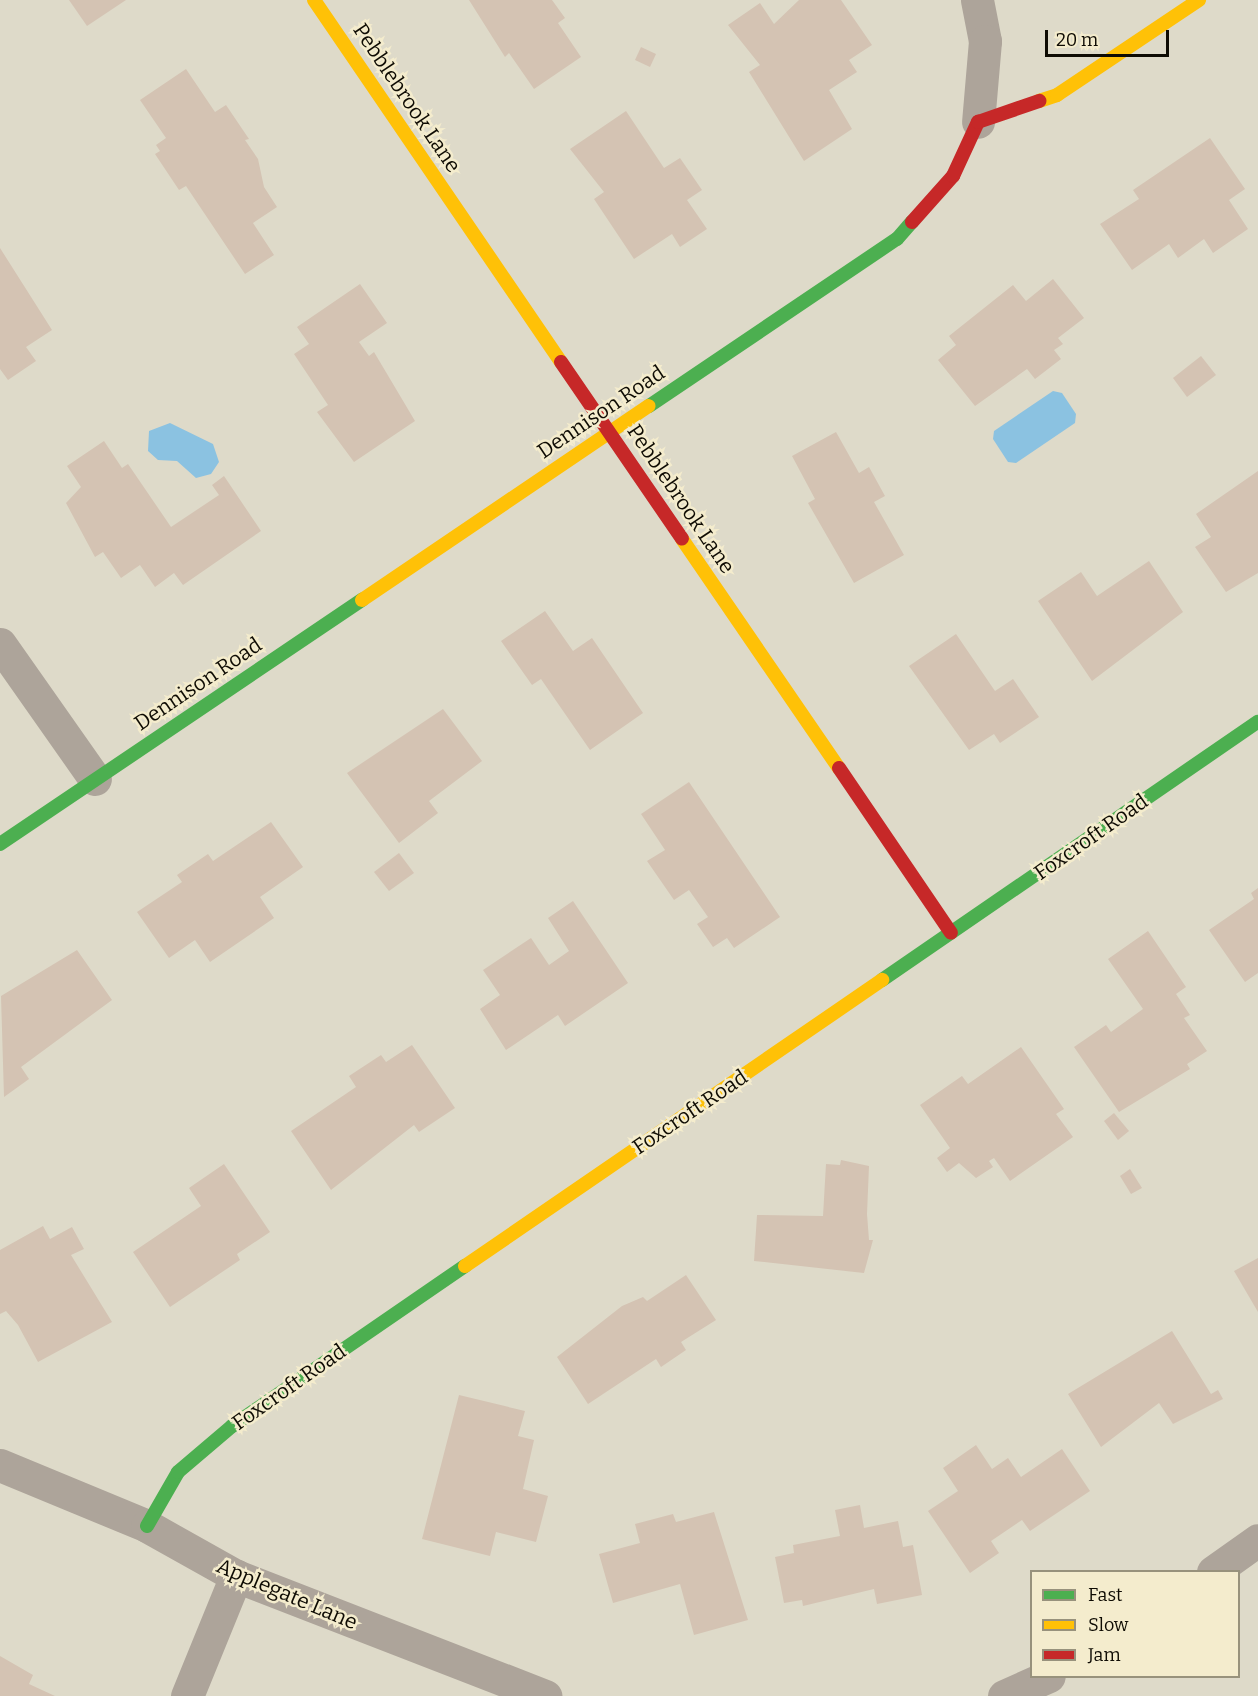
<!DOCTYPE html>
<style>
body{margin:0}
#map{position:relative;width:1258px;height:1696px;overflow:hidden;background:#dedac9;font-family:Bitter,serif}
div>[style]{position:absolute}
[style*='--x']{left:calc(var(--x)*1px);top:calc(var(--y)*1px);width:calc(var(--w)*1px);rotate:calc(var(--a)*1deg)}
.water>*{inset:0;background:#8bc2e1}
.building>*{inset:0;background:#d4c3b3}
.street>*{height:33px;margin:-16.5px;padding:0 16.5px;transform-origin:16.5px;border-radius:16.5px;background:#ada49a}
.fast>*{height:14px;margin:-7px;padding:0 7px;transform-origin:7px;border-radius:7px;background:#4caf50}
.slow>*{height:14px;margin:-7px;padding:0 7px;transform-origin:7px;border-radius:7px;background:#ffc107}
.jam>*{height:14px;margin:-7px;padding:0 7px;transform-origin:7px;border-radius:7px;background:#c62828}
span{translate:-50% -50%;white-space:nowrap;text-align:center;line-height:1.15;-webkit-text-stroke:5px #f4eccd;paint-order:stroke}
.street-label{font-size:21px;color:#0e0b03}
.legend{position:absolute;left:1030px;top:1570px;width:210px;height:108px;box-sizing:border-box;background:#f4eccd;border:2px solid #98927c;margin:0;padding:8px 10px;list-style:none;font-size:18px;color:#0e0b03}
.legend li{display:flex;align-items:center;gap:12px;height:30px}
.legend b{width:30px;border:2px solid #98927c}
.scale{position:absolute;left:1045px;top:30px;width:124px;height:27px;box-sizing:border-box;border:3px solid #0e0b03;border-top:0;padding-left:8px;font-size:18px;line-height:21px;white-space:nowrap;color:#0e0b03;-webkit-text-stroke:4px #f4eccd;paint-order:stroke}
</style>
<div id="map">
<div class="water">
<div style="clip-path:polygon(1053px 391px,1062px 393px,1076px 414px,1075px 423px,1016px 463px,1008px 462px,993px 439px,994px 431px)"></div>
<div style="clip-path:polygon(170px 423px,213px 444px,219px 462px,211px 474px,196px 478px,177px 461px,158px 460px,148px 451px,149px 431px)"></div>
</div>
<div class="building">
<div style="clip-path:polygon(69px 0,126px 0,87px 26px)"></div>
<div style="clip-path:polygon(469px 0,552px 0,565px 18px,558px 23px,581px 57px,534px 89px,509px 53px,505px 57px)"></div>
<div style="clip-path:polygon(799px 0,841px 0,872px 45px,849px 60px,857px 72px,829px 90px,852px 129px,804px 161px,749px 72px,760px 65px,728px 25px,760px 3px,774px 24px)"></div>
<div style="clip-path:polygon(641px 47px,656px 54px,650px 67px,635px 60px)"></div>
<div style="clip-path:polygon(186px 69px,215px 112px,226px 105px,249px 139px,245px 140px,258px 159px,264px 187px,277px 207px,253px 223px,274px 255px,245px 274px,186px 186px,179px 190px,155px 154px,160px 151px,156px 145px,166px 138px,140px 100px)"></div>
<div style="clip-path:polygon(626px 111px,664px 168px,680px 158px,702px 190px,687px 200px,707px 229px,680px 247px,672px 234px,634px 259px,594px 199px,604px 192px,570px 149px)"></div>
<div style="clip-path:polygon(1210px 138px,1245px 189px,1229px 200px,1248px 229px,1213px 253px,1204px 239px,1178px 258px,1169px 244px,1132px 270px,1100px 224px,1139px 199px,1133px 190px)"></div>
<div style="clip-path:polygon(0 248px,52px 330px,26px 347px,36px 361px,8px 380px,0 369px)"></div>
<div style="clip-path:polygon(1053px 279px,1084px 318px,1058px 338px,1063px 344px,1054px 350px,1061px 359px,1035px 379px,1027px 369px,975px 406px,938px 360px,956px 345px,949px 336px,1013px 285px,1026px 301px)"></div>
<div style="clip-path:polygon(360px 284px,387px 323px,359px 342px,369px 356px,374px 352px,415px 421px,354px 462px,317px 412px,328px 405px,294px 354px,309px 344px,297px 327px)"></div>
<div style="clip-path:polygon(1201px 356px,1216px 375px,1187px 397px,1173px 378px)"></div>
<div style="clip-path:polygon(836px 432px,859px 473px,869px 467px,885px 496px,874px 502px,904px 555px,854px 583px,808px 503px,815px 499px,792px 456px)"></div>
<div style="clip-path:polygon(104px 441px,122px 468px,128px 464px,171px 527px,219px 495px,212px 485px,224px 476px,261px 531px,183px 585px,174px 573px,155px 587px,140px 565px,121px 578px,103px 552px,95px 557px,66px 503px,81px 487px,67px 466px)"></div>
<div style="clip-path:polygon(1258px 471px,1258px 573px,1226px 592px,1195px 547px,1211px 537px,1196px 514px)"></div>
<div style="clip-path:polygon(1149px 561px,1183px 612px,1092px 681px,1038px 601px,1081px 572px,1097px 596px)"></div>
<div style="clip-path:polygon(545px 611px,573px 651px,592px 638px,643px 713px,590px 750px,541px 679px,532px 685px,501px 641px)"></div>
<div style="clip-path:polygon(956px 634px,995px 691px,1013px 679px,1039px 717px,1000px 743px,994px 734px,969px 750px,909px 666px)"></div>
<div style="clip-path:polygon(443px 709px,482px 761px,429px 801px,438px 813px,399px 843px,347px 773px)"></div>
<div style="clip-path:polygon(689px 782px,780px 917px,734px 948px,727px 938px,713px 947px,697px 924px,708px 917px,689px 890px,674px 900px,647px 861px,665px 850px,641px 814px)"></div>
<div style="clip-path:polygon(271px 822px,303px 867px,260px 897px,274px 918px,210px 962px,195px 940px,169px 958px,137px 912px,182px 882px,177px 875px,208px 854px,213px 861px)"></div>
<div style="clip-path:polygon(399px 853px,414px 873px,389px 891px,374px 872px)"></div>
<div style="clip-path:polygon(1258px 888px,1258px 973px,1245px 982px,1209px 930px,1254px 899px,1251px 893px)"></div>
<div style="clip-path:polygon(573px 901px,628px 983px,565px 1026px,558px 1015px,506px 1050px,480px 1009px,500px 995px,483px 970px,531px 938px,549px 965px,569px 951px,548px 918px)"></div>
<div style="clip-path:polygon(1148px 931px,1186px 987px,1176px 994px,1190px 1015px,1184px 1018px,1207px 1051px,1187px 1064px,1190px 1069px,1119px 1112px,1074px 1047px,1106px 1025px,1111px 1032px,1143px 1009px,1108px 959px)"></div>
<div style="clip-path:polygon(77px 950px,112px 1000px,21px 1067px,29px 1079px,4px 1097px,1px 996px)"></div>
<div style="clip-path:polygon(412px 1045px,455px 1108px,419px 1132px,414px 1125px,331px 1190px,291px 1131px,356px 1087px,349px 1076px,381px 1055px,386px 1062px)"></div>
<div style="clip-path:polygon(1021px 1047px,1064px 1109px,1056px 1114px,1073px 1137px,1010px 1181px,994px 1158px,989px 1161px,993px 1167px,976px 1178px,959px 1163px,947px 1172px,937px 1158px,950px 1148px,920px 1105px,962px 1076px,968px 1084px)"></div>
<div style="clip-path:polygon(1114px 1113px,1129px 1131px,1118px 1140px,1104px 1121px)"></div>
<div style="clip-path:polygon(841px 1160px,869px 1166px,867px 1214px,869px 1240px,873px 1240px,864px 1273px,754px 1261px,757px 1215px,823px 1216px,826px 1164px,840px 1165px)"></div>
<div style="clip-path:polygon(224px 1164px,270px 1232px,237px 1254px,240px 1260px,170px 1307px,133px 1252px,201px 1206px,189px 1188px)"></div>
<div style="clip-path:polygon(1130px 1169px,1142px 1188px,1131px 1194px,1120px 1176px)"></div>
<div style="clip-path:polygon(43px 1226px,50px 1239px,72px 1227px,84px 1249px,71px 1255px,112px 1322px,38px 1362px,18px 1325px,6px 1311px,0 1314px,0 1250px)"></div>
<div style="clip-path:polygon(1258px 1258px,1258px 1312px,1234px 1271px)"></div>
<div style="clip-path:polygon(686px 1275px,716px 1320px,681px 1342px,686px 1350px,661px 1367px,656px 1359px,588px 1404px,557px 1357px,622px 1306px,643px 1297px,647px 1301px)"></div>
<div style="clip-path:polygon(1172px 1331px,1211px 1394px,1218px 1390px,1223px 1399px,1173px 1424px,1159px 1403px,1101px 1447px,1068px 1394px)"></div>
<div style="clip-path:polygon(459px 1395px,525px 1411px,518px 1436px,534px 1440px,523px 1489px,548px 1496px,536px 1542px,496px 1532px,490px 1556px,422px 1539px)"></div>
<div style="clip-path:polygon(976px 1445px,992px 1469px,1008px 1458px,1021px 1477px,1062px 1449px,1090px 1491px,1030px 1531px,1022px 1520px,991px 1541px,999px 1553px,970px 1573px,928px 1511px,958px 1491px,943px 1468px)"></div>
<div style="clip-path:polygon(860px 1505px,864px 1528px,898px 1521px,903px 1547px,913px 1545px,922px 1595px,877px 1604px,874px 1589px,803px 1606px,802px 1600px,784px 1603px,775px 1557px,794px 1553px,793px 1545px,840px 1536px,835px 1510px)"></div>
<div style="clip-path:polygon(714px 1512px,748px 1620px,694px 1635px,680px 1584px,613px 1603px,599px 1554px,640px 1543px,635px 1524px,673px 1514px,676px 1522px)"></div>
<div style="clip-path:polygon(0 1656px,33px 1675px,29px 1684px,55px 1696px,0 1696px)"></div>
</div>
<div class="street">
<div style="--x:977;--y:0;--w:42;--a:79"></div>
<div style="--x:985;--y:41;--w:81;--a:94.9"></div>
<div style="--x:0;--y:644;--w:165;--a:54.9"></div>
<div style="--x:0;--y:1465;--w:159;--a:22.5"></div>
<div style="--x:147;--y:1526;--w:102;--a:29.3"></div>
<div style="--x:236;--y:1576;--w:332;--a:21.2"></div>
<div style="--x:1213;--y:1572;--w:55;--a:-35.4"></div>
<div style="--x:187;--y:1696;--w:130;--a:-67.8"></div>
<div style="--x:1004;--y:1696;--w:49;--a:-24"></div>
</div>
<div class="fast">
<div style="--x:649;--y:406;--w:299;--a:-34"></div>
<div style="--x:897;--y:239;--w:23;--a:-49"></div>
<div style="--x:0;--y:844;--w:437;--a:-34"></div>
<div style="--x:882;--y:980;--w:456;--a:-34.5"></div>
<div style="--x:147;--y:1526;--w:62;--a:-60.1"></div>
<div style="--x:178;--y:1472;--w:71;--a:-40.4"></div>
<div style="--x:232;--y:1426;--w:283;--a:-34.5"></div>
</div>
<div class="slow">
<div style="--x:314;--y:0;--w:438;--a:55.7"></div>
<div style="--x:1039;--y:101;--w:19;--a:-18"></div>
<div style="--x:1057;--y:95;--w:171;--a:-33.8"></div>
<div style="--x:682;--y:539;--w:278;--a:55.6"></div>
<div style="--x:362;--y:600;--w:346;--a:-34.1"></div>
<div style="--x:465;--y:1266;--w:506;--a:-34.44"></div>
</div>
<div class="jam">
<div style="--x:912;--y:222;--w:62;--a:-48.3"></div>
<div style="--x:953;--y:176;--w:60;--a:-65.2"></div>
<div style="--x:978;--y:122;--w:65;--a:-19"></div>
<div style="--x:561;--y:362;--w:214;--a:55.6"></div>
<div style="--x:839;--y:768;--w:199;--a:55.8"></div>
</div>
<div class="street-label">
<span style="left:407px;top:98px;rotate:56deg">Pebblebrook Lane</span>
<span style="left:601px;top:412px;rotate:-34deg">Dennison Road</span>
<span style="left:681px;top:499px;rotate:56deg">Pebblebrook Lane</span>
<span style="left:198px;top:684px;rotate:-34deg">Dennison Road</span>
<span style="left:1091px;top:837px;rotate:-35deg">Foxcroft Road</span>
<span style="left:690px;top:1112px;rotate:-34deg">Foxcroft Road</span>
<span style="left:289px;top:1387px;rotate:-35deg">Foxcroft Road</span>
<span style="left:287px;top:1594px;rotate:23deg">Applegate Lane</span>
</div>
<ul class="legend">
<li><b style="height:8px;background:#4caf50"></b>Fast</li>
<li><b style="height:8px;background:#ffc107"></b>Slow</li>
<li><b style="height:8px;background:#c62828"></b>Jam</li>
</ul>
<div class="scale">20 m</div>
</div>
